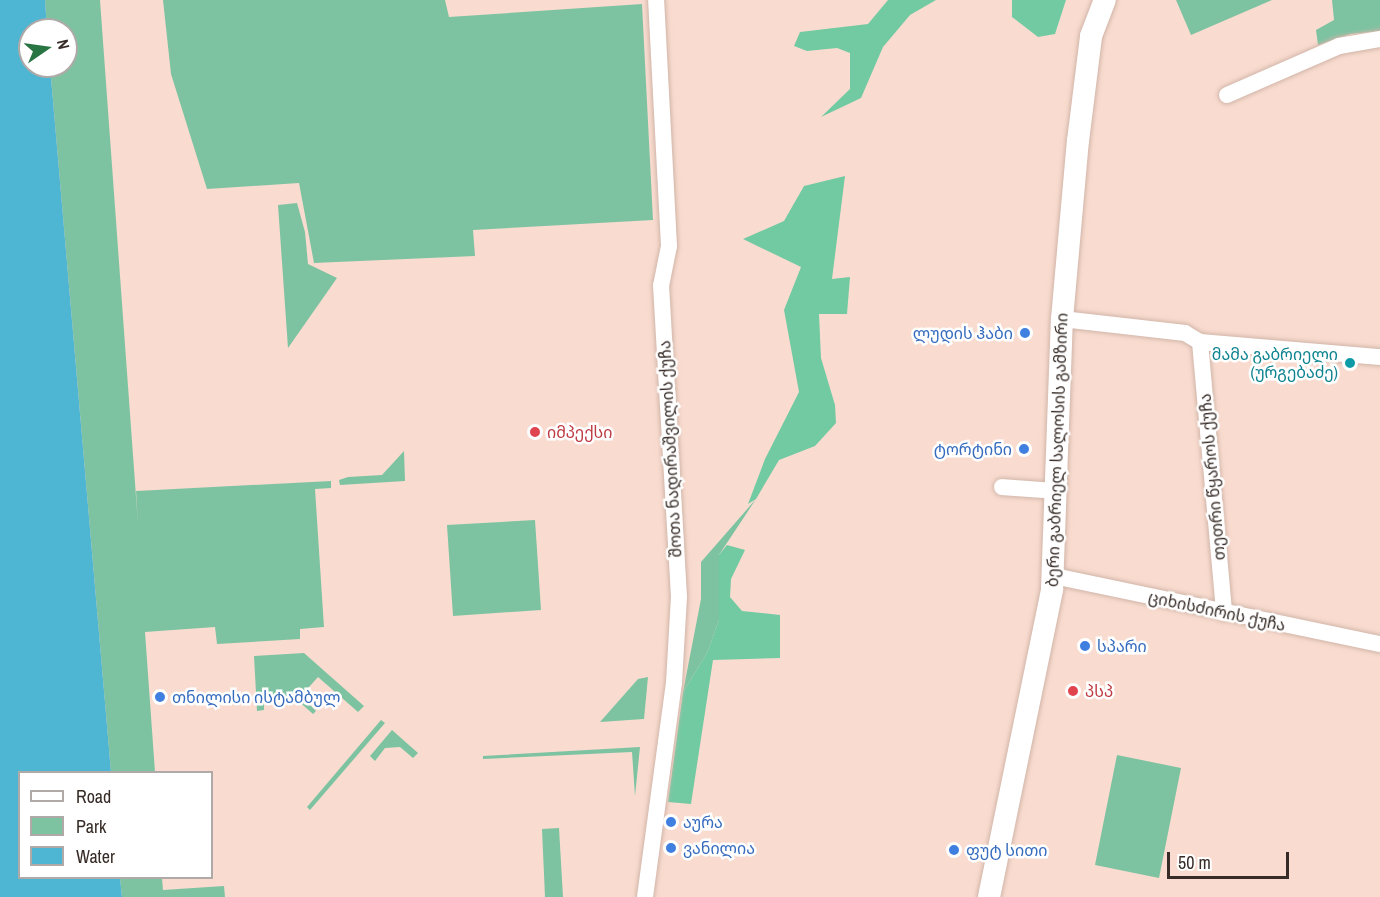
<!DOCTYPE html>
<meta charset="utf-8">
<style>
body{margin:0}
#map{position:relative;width:1380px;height:897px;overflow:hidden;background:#f9dccf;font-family:"Archivo Narrow","Noto Sans Georgian",sans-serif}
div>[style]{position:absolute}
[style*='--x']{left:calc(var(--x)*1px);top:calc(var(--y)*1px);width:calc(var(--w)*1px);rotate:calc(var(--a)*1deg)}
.green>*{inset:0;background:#7dc3a2}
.forest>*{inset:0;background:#72caa3}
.water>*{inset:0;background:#4eb5d2}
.roads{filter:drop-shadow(0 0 2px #d1b5a9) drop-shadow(0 0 2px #d1b5a9)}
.minor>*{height:16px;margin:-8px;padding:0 8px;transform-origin:8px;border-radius:8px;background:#fff}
.secondary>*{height:22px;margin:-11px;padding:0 11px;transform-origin:11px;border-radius:11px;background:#fff}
.dots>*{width:16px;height:16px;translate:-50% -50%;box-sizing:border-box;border:3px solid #fff;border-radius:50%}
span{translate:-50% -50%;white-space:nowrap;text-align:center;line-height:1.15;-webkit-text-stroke:5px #fff;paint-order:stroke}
.shop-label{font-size:16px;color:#366cbe}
.right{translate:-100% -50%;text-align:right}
.left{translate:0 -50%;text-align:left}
.culture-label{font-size:16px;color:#0d838f}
.health-label{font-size:16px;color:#be3a42}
.street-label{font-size:16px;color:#362b26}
.legend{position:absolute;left:18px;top:771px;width:195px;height:108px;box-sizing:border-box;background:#fff;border:2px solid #afaaa8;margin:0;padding:8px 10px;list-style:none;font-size:18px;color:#362b26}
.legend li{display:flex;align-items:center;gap:12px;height:30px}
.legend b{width:30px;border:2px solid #afaaa8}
.north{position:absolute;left:18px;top:18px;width:60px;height:60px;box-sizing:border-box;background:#fff;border:2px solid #afaaa8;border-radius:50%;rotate:77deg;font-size:16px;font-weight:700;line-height:24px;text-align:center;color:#362b26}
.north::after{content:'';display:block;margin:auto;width:21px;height:27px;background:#297443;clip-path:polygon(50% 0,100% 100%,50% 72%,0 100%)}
.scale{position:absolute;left:1167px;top:852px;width:122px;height:27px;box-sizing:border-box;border:3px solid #362b26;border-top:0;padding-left:8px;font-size:18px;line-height:21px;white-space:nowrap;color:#362b26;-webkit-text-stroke:4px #fff;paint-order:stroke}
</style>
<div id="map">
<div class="green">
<div style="clip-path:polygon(45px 0,100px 0,138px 524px,136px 491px,331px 481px,331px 488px,315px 489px,324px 627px,300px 629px,300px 639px,217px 644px,215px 627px,145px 632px,155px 772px,111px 772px,50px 66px,66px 66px,66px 30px,47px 30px)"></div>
<div style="clip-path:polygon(163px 0,445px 0,449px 17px,642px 4px,653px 220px,473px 230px,475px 256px,314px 263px,299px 183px,207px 189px,171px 74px)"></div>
<div style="clip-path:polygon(1176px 0,1272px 0,1191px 35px)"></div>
<div style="clip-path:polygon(1332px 0,1380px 0,1380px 31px,1350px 34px,1318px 45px,1316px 30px,1334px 20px)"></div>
<div style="clip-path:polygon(297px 203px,305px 232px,308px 264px,337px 278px,288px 348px,278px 205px)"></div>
<div style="clip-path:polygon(404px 451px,405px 481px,340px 485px,339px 480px,348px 477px,382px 475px)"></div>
<div style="clip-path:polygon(756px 499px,719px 555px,719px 620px,707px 653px,683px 692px,701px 599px,701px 562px)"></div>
<div style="clip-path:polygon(535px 520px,541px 610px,453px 616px,447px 525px)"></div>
<div style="clip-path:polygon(304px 653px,364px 706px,358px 712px,318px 677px,301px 696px,316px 711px,313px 714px,295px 698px,264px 700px,264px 710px,257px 711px,254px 656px)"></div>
<div style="clip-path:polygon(648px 677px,644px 719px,600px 722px,638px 679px)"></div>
<div style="clip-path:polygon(381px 720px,385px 723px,310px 810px,307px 807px)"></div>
<div style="clip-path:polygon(392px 730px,418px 753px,413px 758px,400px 747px,385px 748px,375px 761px,370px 756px)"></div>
<div style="clip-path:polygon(640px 747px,635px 796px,632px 752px,483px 759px,483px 756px)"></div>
<div style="clip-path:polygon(1117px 755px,1181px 768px,1159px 878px,1095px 865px)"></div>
<div style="clip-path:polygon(559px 828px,563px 897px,545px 897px,542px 829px)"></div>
<div style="clip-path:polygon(120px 878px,162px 878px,163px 890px,224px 886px,225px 897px,122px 897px)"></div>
</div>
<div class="forest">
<div style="clip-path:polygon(888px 0,936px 0,910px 15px,883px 47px,861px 98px,821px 117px,850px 89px,850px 53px,837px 48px,807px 51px,794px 46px,800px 32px,868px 24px)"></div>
<div style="clip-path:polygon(1012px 0,1066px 0,1055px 34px,1038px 37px,1012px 17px)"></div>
<div style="clip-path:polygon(845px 176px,832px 279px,850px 277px,847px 314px,819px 314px,821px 358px,835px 405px,836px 423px,815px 446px,779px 460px,756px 499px,748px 504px,765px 459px,799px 392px,784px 310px,801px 267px,743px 239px,784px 221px,804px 186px)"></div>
<div style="clip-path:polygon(727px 545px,745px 550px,731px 579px,730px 597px,742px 611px,780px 615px,780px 658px,713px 660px,691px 804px,668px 802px,683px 692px,707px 653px,719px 620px,719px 555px)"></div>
</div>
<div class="water">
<div style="clip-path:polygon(0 0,45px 0,47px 30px,30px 30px,30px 66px,50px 66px,111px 772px,20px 772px,20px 878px,120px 878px,122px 897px,0 897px)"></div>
</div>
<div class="roads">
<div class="minor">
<div style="--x:1227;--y:95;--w:122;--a:-23.6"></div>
<div style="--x:1339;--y:46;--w:42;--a:-9.7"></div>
<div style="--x:1062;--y:319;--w:124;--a:6.5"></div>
<div style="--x:1185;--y:333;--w:17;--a:31"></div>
<div style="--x:1200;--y:342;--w:181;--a:4.8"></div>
<div style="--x:1200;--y:342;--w:272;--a:84.9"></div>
<div style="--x:1002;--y:487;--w:55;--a:4.2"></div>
<div style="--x:1054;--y:576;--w:333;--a:11.8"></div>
<div style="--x:645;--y:897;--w:216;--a:-82.3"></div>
<div style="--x:674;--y:683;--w:86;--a:-86.7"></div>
<div style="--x:679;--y:597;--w:312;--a:-93.3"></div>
<div style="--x:661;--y:286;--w:41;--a:-78.7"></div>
<div style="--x:669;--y:246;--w:246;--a:-93"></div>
</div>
<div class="secondary">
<div style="--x:989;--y:897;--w:314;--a:-78.4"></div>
<div style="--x:1052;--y:589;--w:270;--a:-87.9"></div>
<div style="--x:1062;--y:319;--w:179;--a:-84.9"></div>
<div style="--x:1078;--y:141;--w:106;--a:-82.9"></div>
<div style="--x:1091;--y:36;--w:39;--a:-69"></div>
</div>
</div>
<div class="dots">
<div style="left:1025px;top:333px;background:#3f7fe0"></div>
<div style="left:1350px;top:363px;background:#0f9aa8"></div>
<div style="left:535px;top:432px;background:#e0444e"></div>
<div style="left:1024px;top:449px;background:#3f7fe0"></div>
<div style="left:1085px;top:646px;background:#3f7fe0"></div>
<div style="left:1073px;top:691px;background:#e0444e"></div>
<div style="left:160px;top:697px;background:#3f7fe0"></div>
<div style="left:671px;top:822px;background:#3f7fe0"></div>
<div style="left:671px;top:848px;background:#3f7fe0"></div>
<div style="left:954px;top:850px;background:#3f7fe0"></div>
</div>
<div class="shop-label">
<span class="right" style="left:1013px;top:333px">ლუდის ჰაბი</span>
<span class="right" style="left:1012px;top:449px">ტორტინი</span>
<span class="left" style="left:1097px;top:646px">სპარი</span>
<span class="left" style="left:172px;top:697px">თნილისი ისტამბულ</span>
<span class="left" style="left:683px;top:822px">აურა</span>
<span class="left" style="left:683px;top:848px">ვანილია</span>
<span class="left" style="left:966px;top:850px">ფუტ სითი</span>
</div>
<div class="culture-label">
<span class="right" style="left:1338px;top:363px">მამა გაბრიელი<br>(ურგებაძე)</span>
</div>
<div class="health-label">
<span class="left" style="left:547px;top:432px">იმპექსი</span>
<span class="left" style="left:1085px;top:691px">პსპ</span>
</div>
<div class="street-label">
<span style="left:670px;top:449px;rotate:-93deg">შოთა ნადირაშვილის ქუჩა</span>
<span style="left:1057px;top:450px;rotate:-88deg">ბერი გაბრიელ სალოსის გამზირი</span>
<span style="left:1212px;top:477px;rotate:-95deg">თეთრი წყაროს ქუჩა</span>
<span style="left:1217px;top:611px;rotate:12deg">ციხისძირის ქუჩა</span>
</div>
<ul class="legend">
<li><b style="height:8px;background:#fff"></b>Road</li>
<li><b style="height:16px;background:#7dc3a2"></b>Park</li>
<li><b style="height:16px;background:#4eb5d2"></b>Water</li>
</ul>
<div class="north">N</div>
<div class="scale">50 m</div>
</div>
